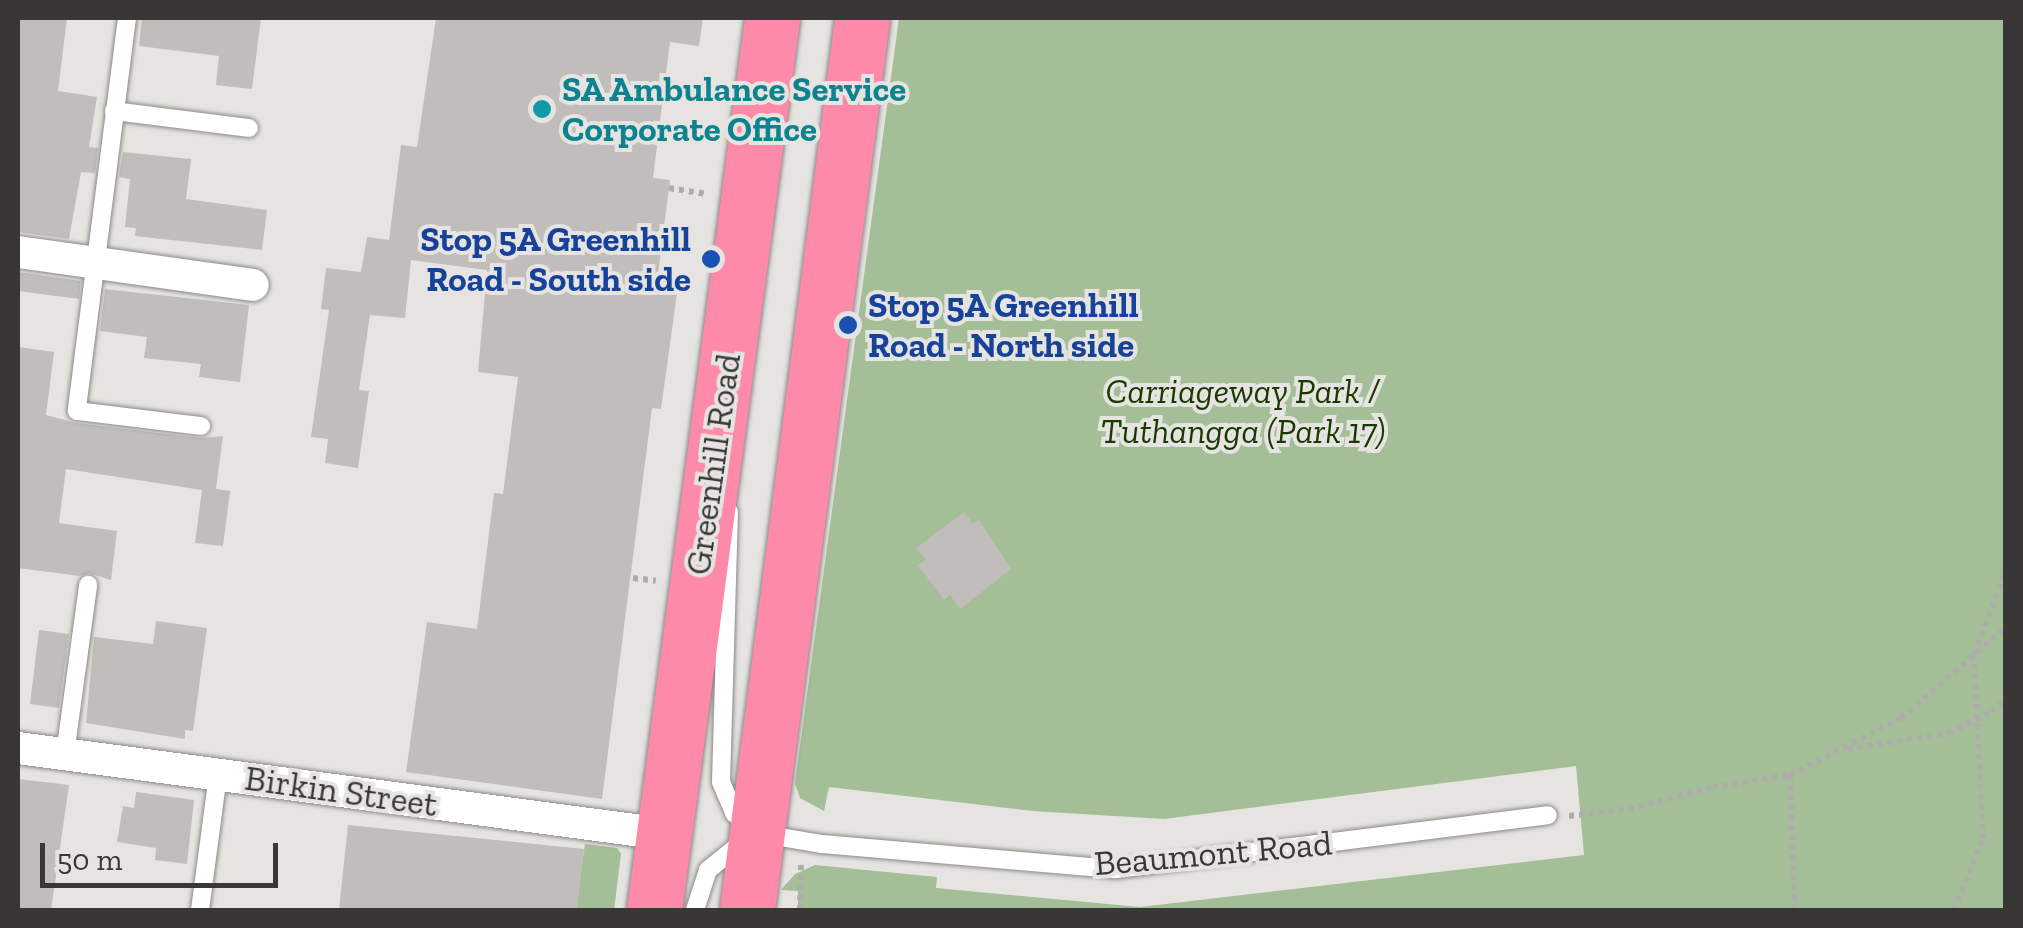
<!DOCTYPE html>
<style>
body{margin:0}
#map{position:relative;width:2023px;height:928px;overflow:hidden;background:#e6e4e1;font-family:"Zilla Slab",serif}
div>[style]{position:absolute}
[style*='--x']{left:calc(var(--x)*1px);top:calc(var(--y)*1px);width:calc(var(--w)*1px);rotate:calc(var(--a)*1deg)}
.green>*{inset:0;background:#a4be97}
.building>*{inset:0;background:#c0bdbb}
.path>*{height:6px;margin-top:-3px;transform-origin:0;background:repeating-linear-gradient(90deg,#afadab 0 5px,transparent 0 10px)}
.roads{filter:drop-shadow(0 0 2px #8b8987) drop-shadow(0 0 2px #8b8987)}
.service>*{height:18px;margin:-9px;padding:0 9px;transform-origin:9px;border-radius:9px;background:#fff}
.minor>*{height:32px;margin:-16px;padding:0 16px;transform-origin:16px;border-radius:16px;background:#fff}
.trunk>*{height:55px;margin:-27.5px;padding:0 27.5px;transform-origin:27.5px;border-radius:27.5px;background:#fc8aa8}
.dots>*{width:28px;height:28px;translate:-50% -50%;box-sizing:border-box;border:5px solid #e6e4e1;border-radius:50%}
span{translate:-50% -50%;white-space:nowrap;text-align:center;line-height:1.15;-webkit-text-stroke:8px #e6e4e1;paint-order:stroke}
.culture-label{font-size:35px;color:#0d838f;font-weight:700}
.left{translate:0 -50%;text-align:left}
.transit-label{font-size:35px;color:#164399;font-weight:700}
.right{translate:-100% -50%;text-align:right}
.park-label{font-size:35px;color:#183a00;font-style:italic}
.street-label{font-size:35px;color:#383736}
.frame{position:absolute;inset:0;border:20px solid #383736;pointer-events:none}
.scale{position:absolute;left:40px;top:843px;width:238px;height:45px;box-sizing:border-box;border:5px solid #383736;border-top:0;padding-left:12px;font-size:30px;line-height:35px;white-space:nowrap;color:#383736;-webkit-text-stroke:8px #e6e4e1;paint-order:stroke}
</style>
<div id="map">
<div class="green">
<div style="clip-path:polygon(899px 18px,2005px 18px,2005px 910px,798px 910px,798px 891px,781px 890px,795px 874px,815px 865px,937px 877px,936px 888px,1140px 907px,1584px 855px,1576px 766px,1164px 819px,1033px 811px,829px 787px,824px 811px,800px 798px,795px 783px)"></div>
<div style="clip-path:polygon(585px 844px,617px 848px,621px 854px,614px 910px,575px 910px)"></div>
</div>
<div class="building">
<div style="clip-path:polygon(18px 18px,67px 18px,58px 91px,97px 97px,89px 147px,98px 148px,95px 173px,81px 172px,69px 239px,18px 232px)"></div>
<div style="clip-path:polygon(142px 18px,261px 18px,252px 89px,216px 85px,219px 56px,139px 46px)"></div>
<div style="clip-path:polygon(436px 18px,703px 18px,699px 46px,670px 42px,653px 178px,670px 180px,656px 290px,677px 293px,661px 409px,652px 408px,602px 799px,406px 772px,427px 622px,477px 629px,494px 493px,503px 494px,518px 377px,478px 372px,487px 270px,411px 260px,405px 318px,370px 315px,359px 390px,369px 391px,358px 468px,325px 463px,328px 439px,311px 437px,329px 310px,321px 309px,326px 268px,361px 272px,367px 237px,389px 240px,401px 145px,417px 147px)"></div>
<div style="clip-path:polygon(123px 152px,191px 159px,186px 199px,267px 210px,262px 250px,135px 236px,136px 228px,125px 227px,130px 179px,119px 177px)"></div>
<div style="clip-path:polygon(18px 272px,81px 281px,79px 299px,18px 291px)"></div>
<div style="clip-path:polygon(105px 289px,249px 305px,240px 382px,199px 377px,201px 364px,144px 358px,147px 337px,100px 331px)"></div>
<div style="clip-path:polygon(18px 347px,54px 352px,46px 415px,76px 423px,200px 438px,223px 436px,216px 489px,230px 491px,223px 546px,195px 543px,202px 490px,66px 469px,59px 523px,117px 531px,111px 580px,89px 573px,80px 576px,18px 568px)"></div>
<div style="clip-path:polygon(964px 512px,973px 524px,979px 520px,1011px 569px,960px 609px,950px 595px,944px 600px,918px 565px,926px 559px,916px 548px)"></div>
<div style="clip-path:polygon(156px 621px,207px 628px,193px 731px,185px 730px,185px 739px,86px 723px,94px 637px,153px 644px)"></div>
<div style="clip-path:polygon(39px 630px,69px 634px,59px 708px,30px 704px)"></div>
<div style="clip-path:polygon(18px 779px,69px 785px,51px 910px,18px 910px)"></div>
<div style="clip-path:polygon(136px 792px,194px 800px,187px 864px,155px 860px,156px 848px,117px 842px,123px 806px,134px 808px)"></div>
<div style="clip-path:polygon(348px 825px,584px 849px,577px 910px,339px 910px)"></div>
</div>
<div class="path">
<div style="--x:669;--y:188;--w:38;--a:9"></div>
<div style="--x:633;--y:578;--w:23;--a:7"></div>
<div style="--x:1848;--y:749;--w:102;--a:-9"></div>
<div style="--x:1949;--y:733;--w:47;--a:-26.6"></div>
<div style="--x:1991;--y:712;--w:20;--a:-41"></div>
<div style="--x:1790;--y:775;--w:135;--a:87.9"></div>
<div style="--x:1569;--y:816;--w:60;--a:-6.7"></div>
<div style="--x:1629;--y:809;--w:87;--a:-14.7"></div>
<div style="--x:1713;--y:787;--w:78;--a:-8.9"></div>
<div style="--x:1790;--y:775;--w:125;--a:-27.2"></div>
<div style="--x:1901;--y:718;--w:139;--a:-40.9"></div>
<div style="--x:800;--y:910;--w:48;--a:-88.8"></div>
<div style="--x:1954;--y:910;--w:77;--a:-67.8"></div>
<div style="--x:1983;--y:839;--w:185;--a:-92.8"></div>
<div style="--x:1974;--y:654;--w:90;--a:-69.1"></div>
</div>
<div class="roads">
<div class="service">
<div style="--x:127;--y:18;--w:396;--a:97.3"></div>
<div style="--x:77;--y:411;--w:125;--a:6.9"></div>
<div style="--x:114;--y:111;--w:136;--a:7.2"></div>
<div style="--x:729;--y:512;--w:270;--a:91.7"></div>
<div style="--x:721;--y:782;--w:34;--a:67"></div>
<div style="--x:734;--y:813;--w:16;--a:40"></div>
<div style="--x:65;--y:754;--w:171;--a:-82.2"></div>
<div style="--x:763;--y:834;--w:60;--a:9.6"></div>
<div style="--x:822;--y:844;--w:295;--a:4.9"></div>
<div style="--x:1116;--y:869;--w:435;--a:-7.1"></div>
<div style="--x:200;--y:910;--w:136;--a:-82.4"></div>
<div style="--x:695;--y:910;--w:42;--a:-72"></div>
<div style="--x:708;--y:870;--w:46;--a:-38.9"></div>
</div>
<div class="minor">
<div style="--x:18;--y:252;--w:237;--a:8"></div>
<div style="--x:18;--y:748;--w:652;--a:7.58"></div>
</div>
<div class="trunk">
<div style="--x:654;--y:910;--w:900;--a:-82.46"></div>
<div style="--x:747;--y:910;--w:899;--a:-82.65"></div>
</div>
</div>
<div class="dots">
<div style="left:542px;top:109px;background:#0f9aa8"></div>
<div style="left:711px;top:259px;background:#1a4fb4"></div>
<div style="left:848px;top:325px;background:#1a4fb4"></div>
</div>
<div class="culture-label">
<span class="left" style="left:562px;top:109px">SA Ambulance Service<br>Corporate Office</span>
</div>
<div class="transit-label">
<span class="right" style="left:691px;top:259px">Stop 5A Greenhill<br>Road - South side</span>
<span class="left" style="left:868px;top:325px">Stop 5A Greenhill<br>Road - North side</span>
</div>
<div class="park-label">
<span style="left:1243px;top:411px">Carriageway Park /<br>Tuthangga (Park 17)</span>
</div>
<div class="street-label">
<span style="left:713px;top:464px;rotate:-82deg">Greenhill Road</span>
<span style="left:341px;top:791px;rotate:8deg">Birkin Street</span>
<span style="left:1213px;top:853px;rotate:-5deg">Beaumont Road</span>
</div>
<div class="frame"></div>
<div class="scale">50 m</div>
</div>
